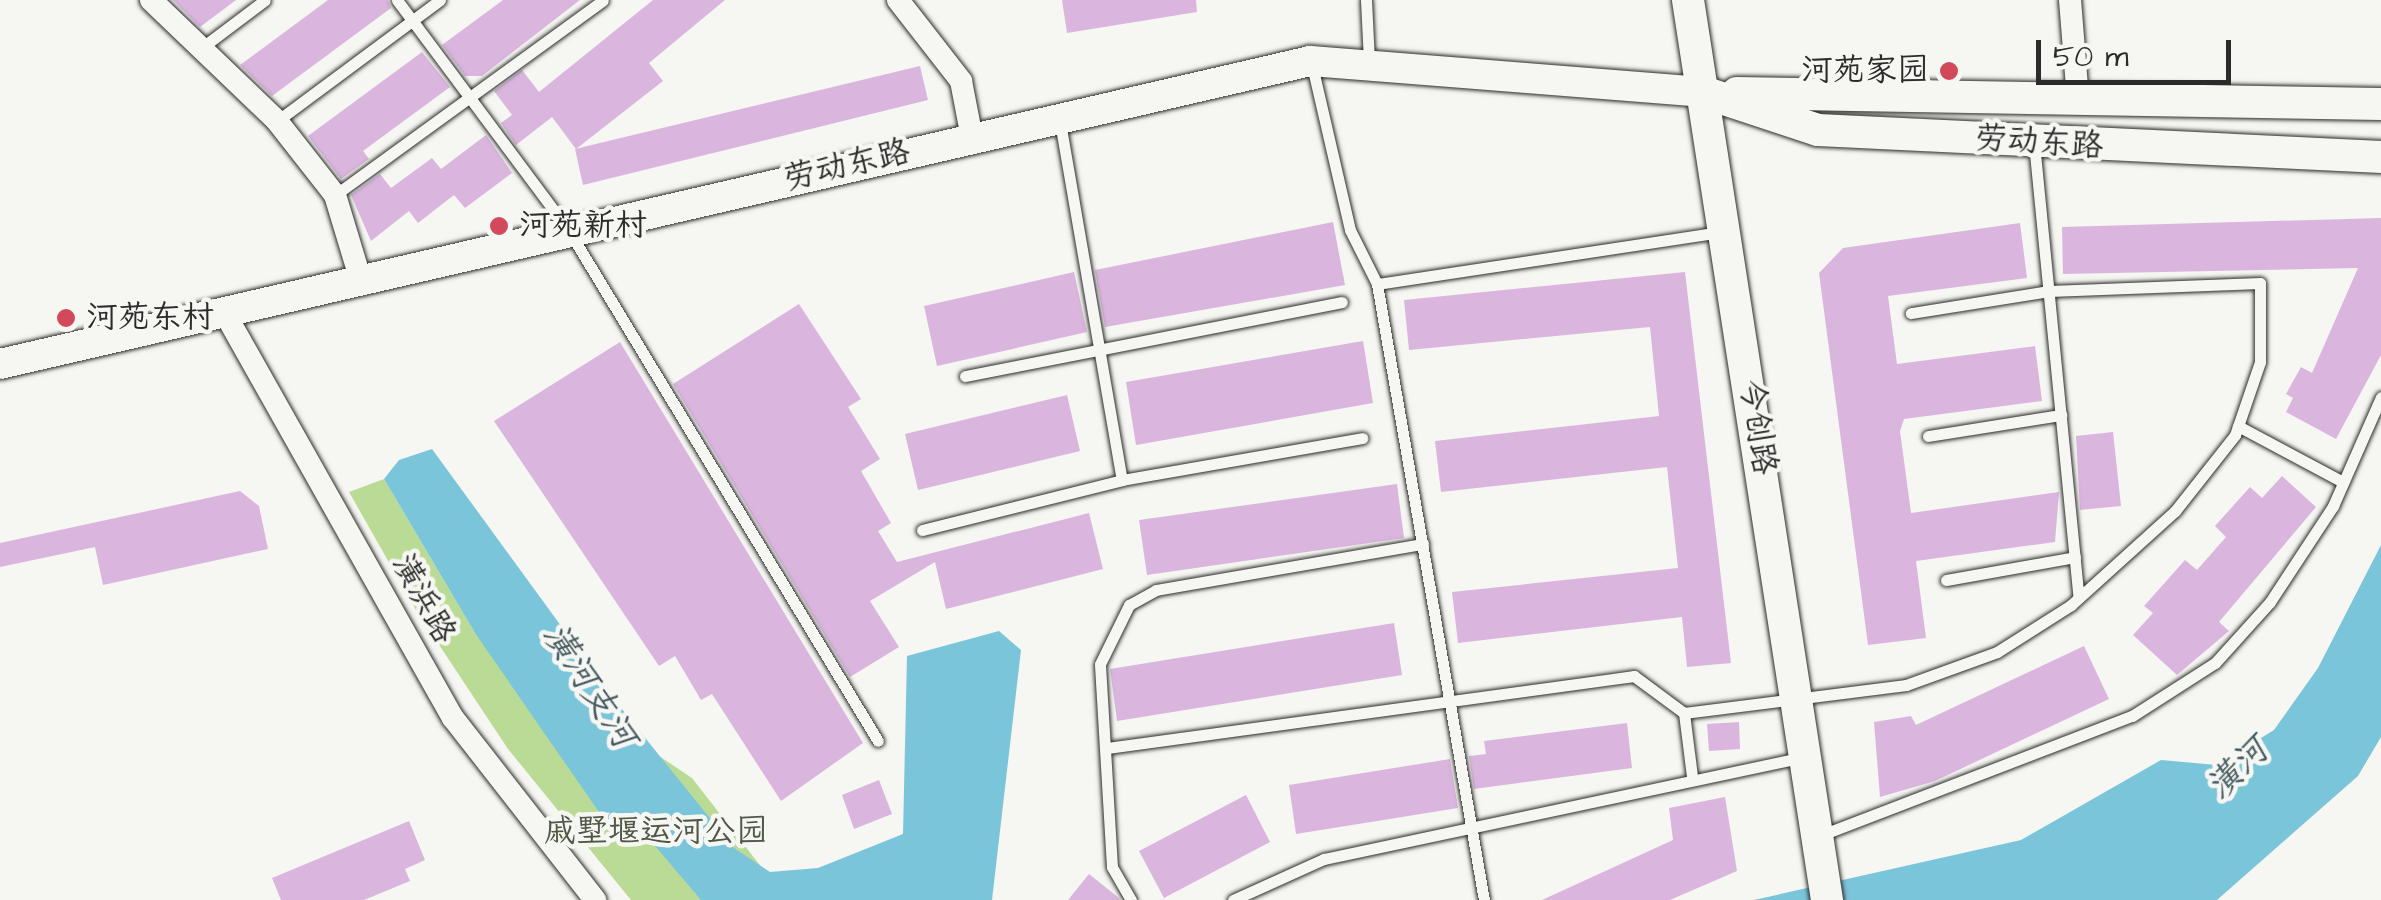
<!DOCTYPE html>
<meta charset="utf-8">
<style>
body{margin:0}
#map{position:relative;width:2381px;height:900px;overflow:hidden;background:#f6f6f2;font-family:"Architects Daughter","LXGW WenKai TC",sans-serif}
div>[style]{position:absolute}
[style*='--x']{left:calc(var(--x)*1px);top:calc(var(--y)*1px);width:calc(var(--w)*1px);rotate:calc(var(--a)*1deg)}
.green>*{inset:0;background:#badb95}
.water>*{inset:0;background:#7bc5db}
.building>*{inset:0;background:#dab6df}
.roads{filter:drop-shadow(0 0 2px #2b2b2b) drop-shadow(0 0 2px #2b2b2b)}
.service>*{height:11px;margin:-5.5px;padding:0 5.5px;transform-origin:5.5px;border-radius:5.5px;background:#f6f6f2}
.minor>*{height:22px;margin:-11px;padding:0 11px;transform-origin:11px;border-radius:11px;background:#f6f6f2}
.tertiary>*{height:30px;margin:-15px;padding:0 15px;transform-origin:15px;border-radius:15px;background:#f6f6f2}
.secondary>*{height:32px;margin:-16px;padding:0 16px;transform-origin:16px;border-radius:16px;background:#f6f6f2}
.dots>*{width:28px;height:28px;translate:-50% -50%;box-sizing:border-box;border:5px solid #f6f6f2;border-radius:50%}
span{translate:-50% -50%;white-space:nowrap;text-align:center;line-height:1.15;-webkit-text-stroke:9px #f6f6f2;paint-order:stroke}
.poi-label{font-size:32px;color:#2b2b2b}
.right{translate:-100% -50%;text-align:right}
.left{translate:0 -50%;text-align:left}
.street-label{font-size:32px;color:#2b2b2b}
.park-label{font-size:32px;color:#4f5746}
.water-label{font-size:35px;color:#435960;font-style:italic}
.scale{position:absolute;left:2036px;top:40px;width:195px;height:45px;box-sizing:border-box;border:5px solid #2b2b2b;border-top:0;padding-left:12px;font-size:30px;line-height:35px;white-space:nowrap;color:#2b2b2b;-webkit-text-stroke:8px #f6f6f2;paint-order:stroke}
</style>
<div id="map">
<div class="green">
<div style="clip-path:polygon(384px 479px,475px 633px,692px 778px,787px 900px,631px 900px,508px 749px,416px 610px,349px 492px)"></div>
</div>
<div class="water">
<div style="clip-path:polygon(432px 449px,621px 708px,734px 848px,770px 872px,818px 868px,903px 834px,907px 656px,999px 631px,1021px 650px,992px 900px,701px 900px,650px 840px,610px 828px,475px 633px,384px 479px,399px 460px)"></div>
<div style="clip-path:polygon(2381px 545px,2381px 737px,2358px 776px,2217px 900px,1754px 900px,2021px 840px,2161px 760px,2217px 765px,2274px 730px,2318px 668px)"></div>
</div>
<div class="building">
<div style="clip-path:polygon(173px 0,236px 0,200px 27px)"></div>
<div style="clip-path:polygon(328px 0,388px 0,391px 8px,272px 96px,240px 65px)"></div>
<div style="clip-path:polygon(503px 0,580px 0,482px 76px,465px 76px,442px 45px)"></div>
<div style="clip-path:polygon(653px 0,725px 0,649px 63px,663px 81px,576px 149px,552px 117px,516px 145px,501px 123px,512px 115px,494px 91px,522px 70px,539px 92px)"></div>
<div style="clip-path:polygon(1062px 0,1196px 0,1197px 12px,1067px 33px)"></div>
<div style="clip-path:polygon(422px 52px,450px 87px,363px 151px,369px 159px,341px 179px,308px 136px)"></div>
<div style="clip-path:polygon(920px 66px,928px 100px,583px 185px,575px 149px)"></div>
<div style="clip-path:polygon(486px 135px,512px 173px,465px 208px,454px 195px,418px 223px,409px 211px,371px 241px,351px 195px,380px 174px,391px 188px,432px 158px,441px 169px)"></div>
<div style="clip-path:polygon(2381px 218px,2381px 355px,2336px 439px,2286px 412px,2293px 398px,2286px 394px,2301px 367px,2312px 373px,2358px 268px,2063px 274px,2062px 227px)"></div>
<div style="clip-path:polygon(1333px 222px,1345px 285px,1105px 327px,1095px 270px)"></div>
<div style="clip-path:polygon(2020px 223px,2027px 278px,1888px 296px,1897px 364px,2035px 346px,2042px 401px,1904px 419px,1900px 431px,1911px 513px,2059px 492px,2055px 542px,1916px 561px,1926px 638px,1868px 645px,1819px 273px,1843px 248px)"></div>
<div style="clip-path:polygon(1074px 272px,1087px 332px,937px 366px,924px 306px)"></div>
<div style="clip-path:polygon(1685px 272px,1731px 663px,1687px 667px,1682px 617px,1458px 643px,1452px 592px,1678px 568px,1667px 467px,1441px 492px,1435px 441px,1659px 416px,1650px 327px,1409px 350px,1404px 300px)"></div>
<div style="clip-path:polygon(799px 304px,861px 399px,848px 407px,880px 459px,861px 471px,891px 523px,878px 531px,897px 562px,1089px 513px,1103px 569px,946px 609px,935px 562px,870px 601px,899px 647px,850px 677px,673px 384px)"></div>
<div style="clip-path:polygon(1363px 341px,1373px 403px,1136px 445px,1126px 382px)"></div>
<div style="clip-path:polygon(620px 342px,863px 743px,781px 801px,712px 694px,701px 700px,675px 656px,659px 666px,494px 421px)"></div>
<div style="clip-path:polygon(1067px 395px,1080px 451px,918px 490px,905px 434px)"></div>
<div style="clip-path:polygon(2113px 432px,2121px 506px,2080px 510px,2076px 436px)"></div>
<div style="clip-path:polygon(2282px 476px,2316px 507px,2219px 622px,2229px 631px,2177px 675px,2133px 635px,2153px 613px,2144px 606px,2185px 560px,2197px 570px,2226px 537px,2215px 526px,2250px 487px,2262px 498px)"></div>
<div style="clip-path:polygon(1397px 484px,1404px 538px,1147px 575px,1139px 520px)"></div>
<div style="clip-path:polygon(240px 491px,259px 506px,268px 549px,103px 585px,95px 547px,0 567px,0 543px)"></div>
<div style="clip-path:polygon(1394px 623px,1402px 675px,1117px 721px,1110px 669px)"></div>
<div style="clip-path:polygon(2084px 646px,2109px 699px,1935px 781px,1880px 797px,1874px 722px,1911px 716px,1916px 725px)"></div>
<div style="clip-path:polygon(1739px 722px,1740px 749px,1709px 751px,1707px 724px)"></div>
<div style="clip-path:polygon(1627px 723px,1632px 768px,1474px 789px,1469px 756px,1486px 754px,1484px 741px)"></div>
<div style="clip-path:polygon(1450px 759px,1458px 808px,1296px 834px,1289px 785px)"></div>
<div style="clip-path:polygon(879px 780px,892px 814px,854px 829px,842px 795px)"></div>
<div style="clip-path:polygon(1246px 795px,1270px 842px,1164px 898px,1139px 851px)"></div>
<div style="clip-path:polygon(1725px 797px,1737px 871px,1670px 900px,1542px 900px,1673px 840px,1669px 808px)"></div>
<div style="clip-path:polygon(409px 821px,425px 860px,405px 869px,410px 881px,364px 900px,281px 900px,272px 878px)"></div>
<div style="clip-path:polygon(1089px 874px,1119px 898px,1120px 900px,1068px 900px)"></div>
</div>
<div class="roads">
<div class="service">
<div style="--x:397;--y:0;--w:288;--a:53.3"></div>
<div style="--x:569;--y:231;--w:596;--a:58.79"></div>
<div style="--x:1366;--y:0;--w:62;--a:87.2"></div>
<div style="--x:200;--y:49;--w:81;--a:-37"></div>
<div style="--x:1311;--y:61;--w:173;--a:77"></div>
<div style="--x:1350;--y:230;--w:60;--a:63.4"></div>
<div style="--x:1377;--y:284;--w:347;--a:-8.6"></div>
<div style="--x:277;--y:121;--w:203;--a:-36.6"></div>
<div style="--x:1060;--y:122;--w:363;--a:80.2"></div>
<div style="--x:2034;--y:143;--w:457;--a:84.4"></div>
<div style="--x:335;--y:195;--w:331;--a:-36"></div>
<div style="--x:1377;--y:284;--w:625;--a:80.15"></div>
<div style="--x:965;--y:376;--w:384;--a:-11.1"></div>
<div style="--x:2238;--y:426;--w:119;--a:28.1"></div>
<div style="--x:1928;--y:436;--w:135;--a:-9"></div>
<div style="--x:922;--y:530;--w:206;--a:-14"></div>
<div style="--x:1122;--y:480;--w:244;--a:-9.9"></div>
<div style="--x:1946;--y:580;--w:131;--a:-10.1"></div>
<div style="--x:1684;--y:713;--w:64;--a:82.8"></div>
<div style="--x:1107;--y:748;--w:532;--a:-7.78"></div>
<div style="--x:1634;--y:676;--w:62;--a:36.5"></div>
<div style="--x:1684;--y:713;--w:224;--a:-7.2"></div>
<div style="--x:1906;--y:685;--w:97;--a:-19.9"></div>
<div style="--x:1997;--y:652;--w:88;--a:-32.4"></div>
<div style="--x:2071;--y:605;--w:140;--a:-42.1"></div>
<div style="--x:2175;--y:511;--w:97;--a:-51.7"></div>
<div style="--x:2235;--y:435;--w:77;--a:-71.1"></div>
<div style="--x:2260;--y:362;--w:79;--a:-90"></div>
<div style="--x:2260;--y:283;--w:211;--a:177.8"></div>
<div style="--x:2049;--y:291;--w:140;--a:170.9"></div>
<div style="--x:1819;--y:836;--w:335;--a:-21"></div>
<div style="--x:2132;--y:716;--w:98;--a:-32.6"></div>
<div style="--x:2215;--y:663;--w:82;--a:-48"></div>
<div style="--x:2270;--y:602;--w:115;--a:-56.7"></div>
<div style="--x:2333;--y:506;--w:119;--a:-66.2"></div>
<div style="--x:1131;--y:900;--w:38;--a:-120"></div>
<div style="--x:1112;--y:867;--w:203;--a:-93.4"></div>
<div style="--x:1100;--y:664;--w:66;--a:-63.8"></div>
<div style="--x:1129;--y:605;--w:31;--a:-29"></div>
<div style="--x:1156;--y:590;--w:271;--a:-9.8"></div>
<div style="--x:1233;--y:900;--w:100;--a:-24.3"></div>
<div style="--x:1324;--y:859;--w:487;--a:-12"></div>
</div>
<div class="minor">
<div style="--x:151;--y:0;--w:175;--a:43.8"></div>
<div style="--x:277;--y:121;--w:94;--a:51.9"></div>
<div style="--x:335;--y:195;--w:90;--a:73.2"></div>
<div style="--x:898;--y:0;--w:103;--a:52.1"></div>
<div style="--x:961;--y:81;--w:58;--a:79.1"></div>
<div style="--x:2070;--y:0;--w:99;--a:85.4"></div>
<div style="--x:223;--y:310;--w:468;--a:60.6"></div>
<div style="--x:453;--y:718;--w:231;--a:52"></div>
</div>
<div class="tertiary">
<div style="--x:0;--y:364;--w:1345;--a:-13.02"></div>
<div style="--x:1310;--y:61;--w:394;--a:4.5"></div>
</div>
<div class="secondary">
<div style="--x:1688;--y:0;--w:911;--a:81.22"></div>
<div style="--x:1703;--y:92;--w:121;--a:18.3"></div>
<div style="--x:1818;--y:130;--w:564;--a:2.75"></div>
<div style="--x:1737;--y:93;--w:644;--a:0.98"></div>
</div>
</div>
<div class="dots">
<div style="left:1949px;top:71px;background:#d1495b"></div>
<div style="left:499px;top:226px;background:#d1495b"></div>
<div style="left:66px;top:318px;background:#d1495b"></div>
</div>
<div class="poi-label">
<span class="right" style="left:1929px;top:71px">河苑家园</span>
<span class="left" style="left:519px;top:226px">河苑新村</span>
<span class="left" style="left:86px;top:318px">河苑东村</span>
</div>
<div class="street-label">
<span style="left:2039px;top:143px;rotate:4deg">劳动东路</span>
<span style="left:847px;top:166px;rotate:-13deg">劳动东路</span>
<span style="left:1757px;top:427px;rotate:81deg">今创路</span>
<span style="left:423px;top:599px;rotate:61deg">潢浜路</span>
</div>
<div class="park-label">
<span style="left:656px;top:832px">戚墅堰运河公园</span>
</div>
<div class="water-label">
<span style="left:589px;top:686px;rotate:57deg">潢河支河</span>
<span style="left:2238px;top:769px;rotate:-44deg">潢河</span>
</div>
<div class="scale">50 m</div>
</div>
